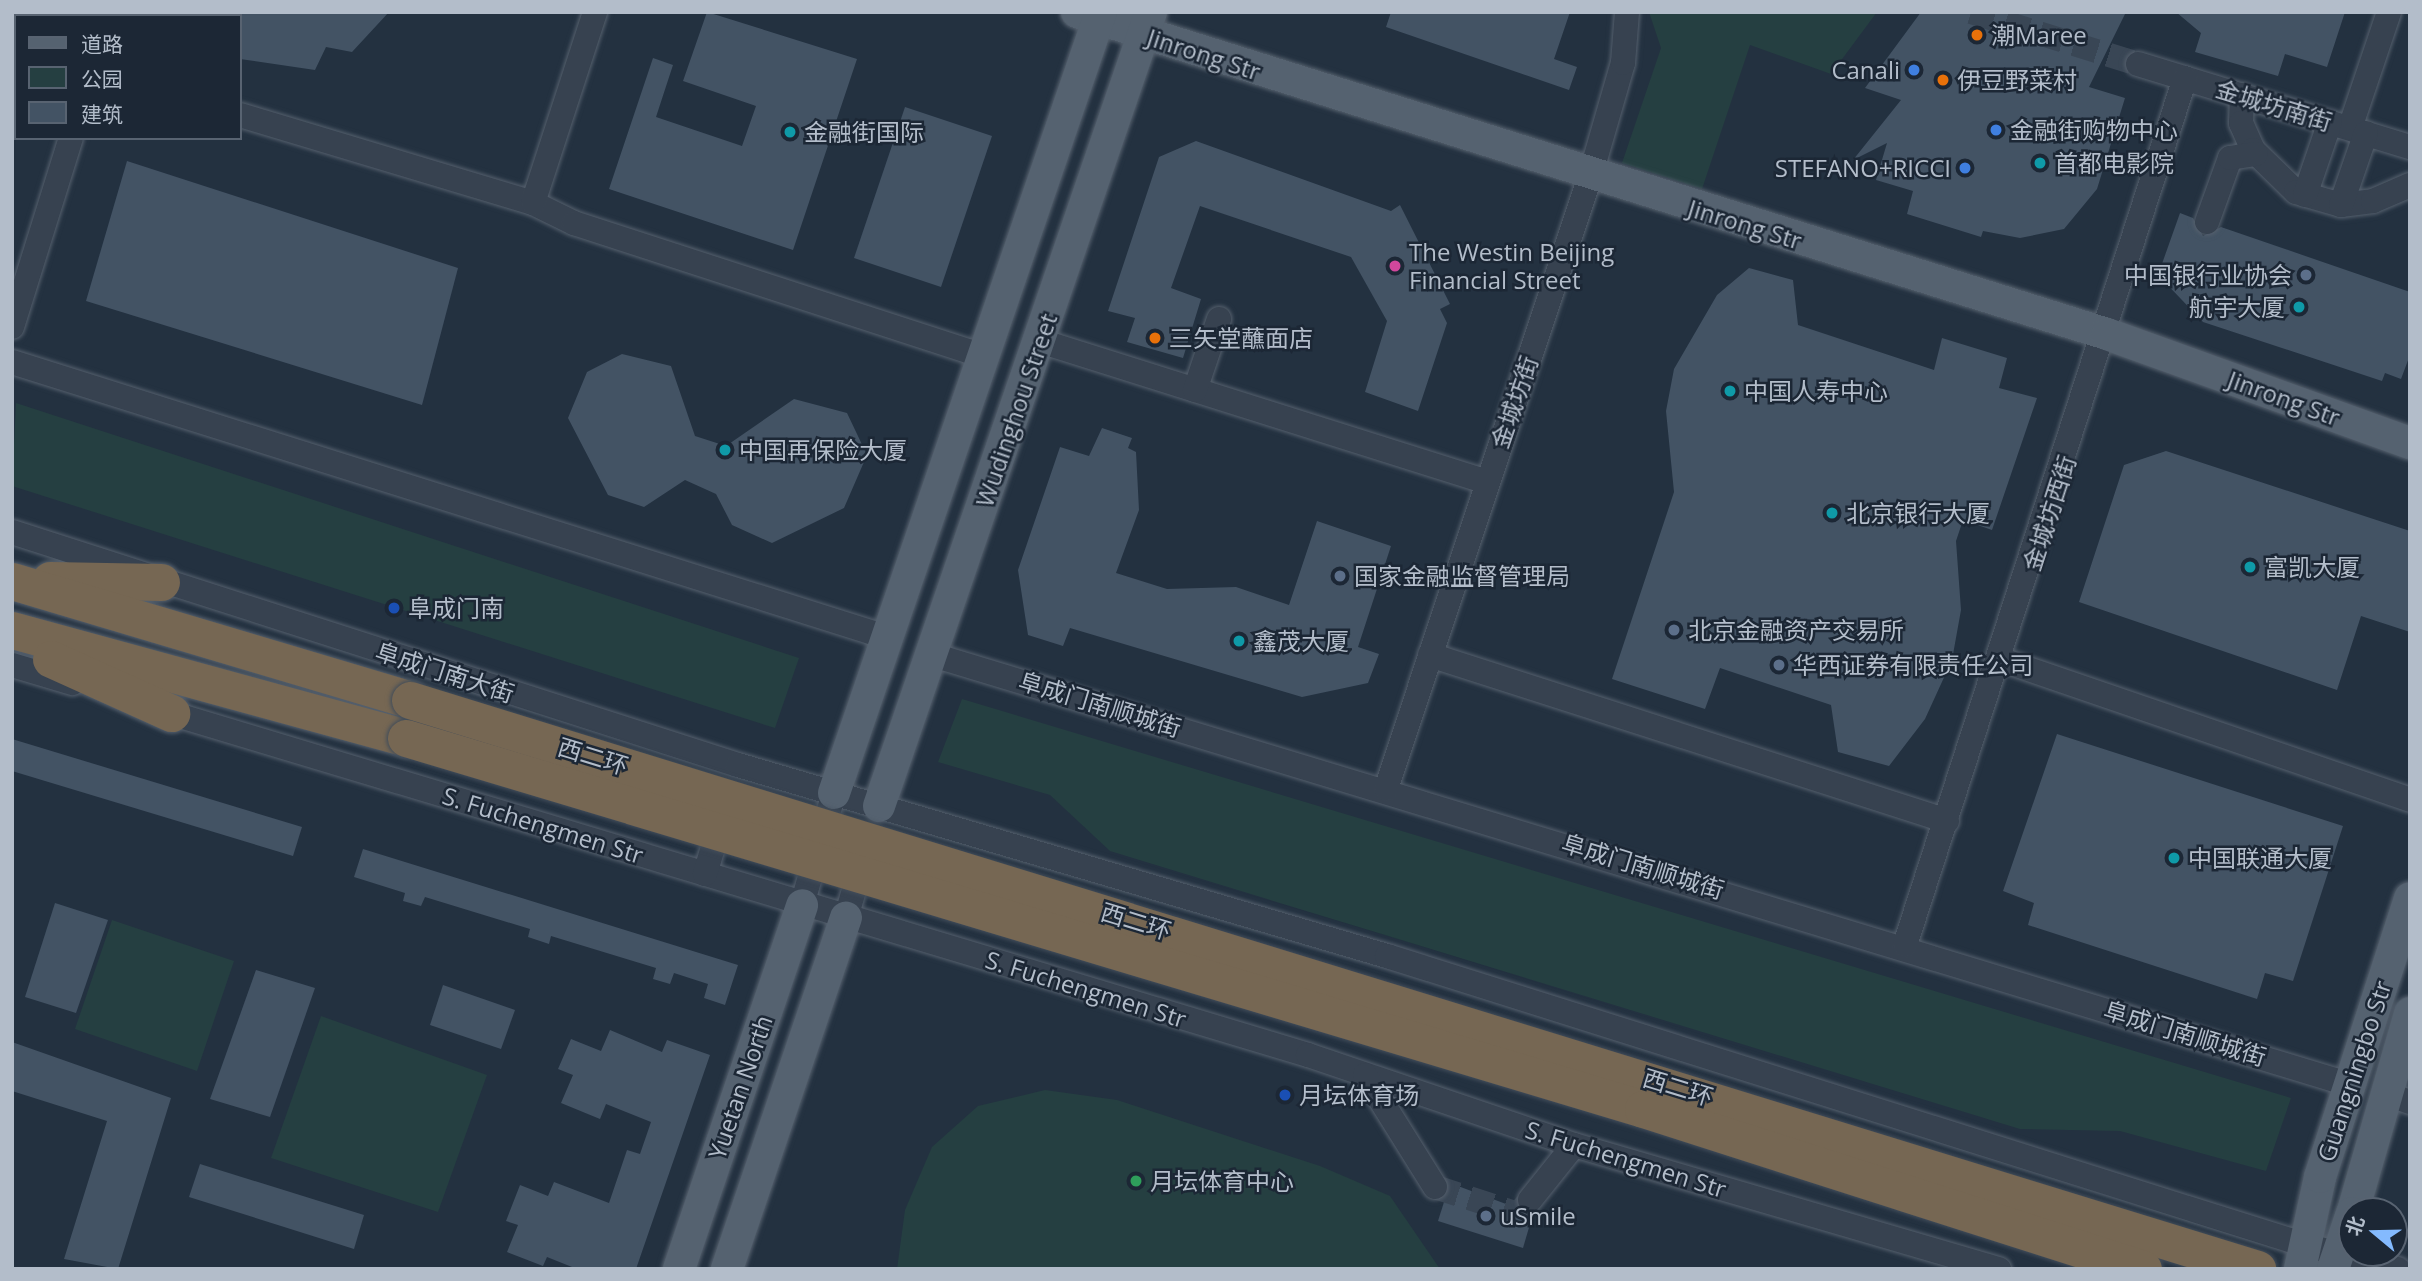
<!DOCTYPE html>
<meta charset="utf-8">
<style>
body{margin:0}
#map{position:relative;width:2422px;height:1281px;overflow:hidden;background:#233140;font-family:"Open Sans","Noto Sans SC",sans-serif}
div>[style]{position:absolute}
[style*='--x']{left:calc(var(--x)*1px);top:calc(var(--y)*1px);width:calc(var(--w)*1px);rotate:calc(var(--a)*1deg)}
.green>*{inset:0;background:#253f41}
.building>*{inset:0;background:#435364}
.minor-tunnel>*{height:24px;margin-top:-12px;transform-origin:0;background:repeating-linear-gradient(90deg,#394655 0 24px,transparent 0 36px)}
.roads{filter:drop-shadow(0 0 2px #55606d) drop-shadow(0 0 2px #55606d)}
.minor>*{height:24px;margin:-12px;padding:0 12px;transform-origin:12px;border-radius:12px;background:#374250}
.major>*{height:32px;margin:-16px;padding:0 16px;transform-origin:16px;border-radius:16px;background:#556270}
.highway>*{height:37px;margin:-18.5px;padding:0 18.5px;transform-origin:18.5px;border-radius:18.5px;background:#766753}
.bridges{filter:drop-shadow(0 0 2px #424d5a) drop-shadow(0 0 2px #424d5a)}
.highway-bridge>*{height:37px;margin:-18.5px;padding:0 18.5px;transform-origin:18.5px;border-radius:18.5px;background:#766753}
.dots>*{width:19px;height:19px;translate:-50% -50%;box-sizing:border-box;border:4px solid #1c2735;border-radius:50%}
span{translate:-50% -50%;white-space:nowrap;text-align:center;line-height:1.15;-webkit-text-stroke:5px #1c2735;paint-order:stroke}
.poi-label{font-size:24px;color:#b3bdca}
.left{translate:0 -50%;text-align:left}
.right{translate:-100% -50%;text-align:right}
.street-label{font-size:24px;color:#b3bdca}
.frame{position:absolute;inset:0;border:14px solid #b3bdca;pointer-events:none}
.legend{position:absolute;left:14px;top:14px;width:228px;height:126px;box-sizing:border-box;background:#1c2735;border:2px solid #586371;margin:0;padding:9px 12px;list-style:none;font-size:21px;color:#b3bdca}
.legend li{display:flex;align-items:center;gap:14px;height:35px}
.legend b{width:35px;border:2px solid #586371}
.north{position:absolute;left:2338px;top:1197px;width:70px;height:70px;box-sizing:border-box;background:#1c2735;border:2px solid #586371;border-radius:50%;rotate:289deg;font-size:19px;font-weight:700;line-height:28px;text-align:center;color:#b3bdca}
.north::after{content:'';display:block;margin:auto;width:24px;height:32px;background:#84bafe;clip-path:polygon(50% 0,100% 100%,50% 72%,0 100%)}
</style>
<div id="map">
<div class="green">
<div style="clip-path:polygon(1649px 12px,1877px 12px,1831px 74px,1750px 45px,1702px 189px,1622px 163px,1661px 48px)"></div>
<div style="clip-path:polygon(16px 403px,799px 658px,775px 728px,12px 486px)"></div>
<div style="clip-path:polygon(962px 699px,2291px 1098px,2266px 1171px,2120px 1131px,2020px 1129px,1110px 851px,1050px 795px,938px 762px)"></div>
<div style="clip-path:polygon(112px 920px,234px 961px,197px 1071px,75px 1029px)"></div>
<div style="clip-path:polygon(321px 1016px,487px 1075px,438px 1212px,271px 1158px)"></div>
<div style="clip-path:polygon(1045px 1090px,1117px 1100px,1320px 1166px,1390px 1196px,1440px 1269px,897px 1269px,905px 1210px,932px 1147px,978px 1106px)"></div>
</div>
<div class="building">
<div style="clip-path:polygon(240px 12px,389px 12px,352px 52px,326px 47px,315px 70px,240px 59px)"></div>
<div style="clip-path:polygon(707px 12px,857px 59px,793px 250px,609px 189px,653px 58px,673px 65px,656px 117px,742px 146px,756px 106px,683px 81px)"></div>
<div style="clip-path:polygon(1391px 12px,1570px 12px,1554px 59px,1577px 67px,1569px 90px,1386px 27px)"></div>
<div style="clip-path:polygon(1921px 12px,2126px 12px,2089px 87px,2125px 98px,2097px 189px,2064px 229px,2020px 238px,1983px 231px,1981px 237px,1907px 214px,1913px 191px,1876px 180px,1887px 143px,1853px 160px,1901px 100px,1865px 88px)"></div>
<div style="clip-path:polygon(2176px 12px,2345px 12px,2327px 67px,2285px 54px,2278px 76px,2195px 52px,2201px 33px)"></div>
<div style="clip-path:polygon(905px 107px,992px 136px,941px 287px,854px 258px)"></div>
<div style="clip-path:polygon(1196px 141px,1391px 211px,1400px 205px,1450px 304px,1440px 309px,1447px 323px,1418px 411px,1365px 392px,1387px 321px,1351px 257px,1200px 206px,1171px 288px,1201px 299px,1183px 358px,1127px 342px,1135px 318px,1108px 311px,1159px 157px)"></div>
<div style="clip-path:polygon(127px 161px,458px 268px,422px 405px,86px 301px)"></div>
<div style="clip-path:polygon(2180px 213px,2193px 218px,2203px 236px,2221px 227px,2410px 292px,2410px 355px,2401px 379px,2385px 373px,2382px 381px,2203px 322px,2158px 275px)"></div>
<div style="clip-path:polygon(1749px 268px,1793px 280px,1798px 325px,1934px 370px,1942px 338px,2007px 358px,1999px 388px,2037px 398px,1992px 530px,1963px 520px,1956px 541px,1961px 610px,1952px 660px,1925px 719px,1889px 766px,1838px 752px,1831px 705px,1720px 668px,1705px 709px,1612px 679px,1674px 492px,1666px 411px,1674px 369px,1717px 295px)"></div>
<div style="clip-path:polygon(622px 354px,671px 366px,695px 436px,726px 446px,794px 399px,847px 413px,867px 455px,844px 508px,772px 543px,732px 525px,716px 494px,685px 480px,644px 507px,608px 495px,568px 418px,587px 372px)"></div>
<div style="clip-path:polygon(1102px 428px,1132px 438px,1128px 448px,1136px 452px,1139px 510px,1116px 573px,1167px 589px,1236px 587px,1289px 605px,1317px 521px,1391px 546px,1358px 647px,1379px 654px,1368px 683px,1302px 697px,1070px 628px,1063px 646px,1028px 635px,1018px 570px,1060px 447px,1089px 456px)"></div>
<div style="clip-path:polygon(2166px 451px,2410px 531px,2410px 632px,2361px 616px,2337px 690px,2079px 602px,2124px 465px)"></div>
<div style="clip-path:polygon(2057px 734px,2343px 826px,2293px 981px,2265px 973px,2257px 999px,2028px 925px,2034px 903px,2003px 891px)"></div>
<div style="clip-path:polygon(12px 739px,302px 827px,293px 856px,12px 771px)"></div>
<div style="clip-path:polygon(363px 849px,738px 965px,725px 1005px,704px 998px,708px 984px,674px 973px,670px 984px,653px 979px,656px 968px,551px 936px,549px 944px,528px 937px,530px 929px,425px 897px,421px 906px,403px 901px,405px 893px,354px 877px)"></div>
<div style="clip-path:polygon(55px 903px,108px 920px,76px 1013px,25px 997px)"></div>
<div style="clip-path:polygon(256px 970px,315px 988px,270px 1117px,210px 1099px)"></div>
<div style="clip-path:polygon(443px 985px,515px 1010px,501px 1049px,430px 1025px)"></div>
<div style="clip-path:polygon(610px 1030px,662px 1052px,667px 1040px,710px 1055px,636px 1269px,577px 1269px,547px 1257px,543px 1266px,507px 1252px,518px 1225px,506px 1221px,520px 1185px,548px 1196px,554px 1182px,609px 1203px,627px 1150px,640px 1154px,651px 1122px,606px 1104px,600px 1119px,561px 1103px,573px 1075px,558px 1069px,571px 1039px,601px 1051px)"></div>
<div style="clip-path:polygon(12px 1042px,171px 1098px,118px 1269px,64px 1259px,107px 1121px,12px 1091px)"></div>
<div style="clip-path:polygon(200px 1164px,364px 1215px,354px 1249px,189px 1197px)"></div>
<div style="clip-path:polygon(1450px 1183px,1533px 1214px,1523px 1248px,1438px 1221px)"></div>
</div>
<div class="minor-tunnel">
<div style="--x:1971;--y:12;--w:175;--a:17.3"></div>
<div style="--x:1435;--y:1187;--w:87;--a:18"></div>
<div style="--x:1518;--y:1214;--w:18;--a:-49"></div>
</div>
<div class="roads">
<div class="minor">
<div style="--x:107;--y:16;--w:4;--a:-76"></div>
<div style="--x:2138;--y:64;--w:284;--a:17"></div>
<div style="--x:12;--y:84;--w:4;--a:14"></div>
<div style="--x:2242;--y:95;--w:28;--a:92"></div>
<div style="--x:2241;--y:123;--w:30;--a:66"></div>
<div style="--x:2253;--y:150;--w:60;--a:44.3"></div>
<div style="--x:2296;--y:192;--w:47;--a:16.1"></div>
<div style="--x:2341;--y:205;--w:32;--a:-7"></div>
<div style="--x:2373;--y:201;--w:40;--a:-23.4"></div>
<div style="--x:240;--y:115;--w:306;--a:16.7"></div>
<div style="--x:533;--y:203;--w:46;--a:26"></div>
<div style="--x:574;--y:223;--w:428;--a:18"></div>
<div style="--x:2350;--y:128;--w:122;--a:-71.4"></div>
<div style="--x:2305;--y:195;--w:77;--a:-71.1"></div>
<div style="--x:533;--y:203;--w:201;--a:-72"></div>
<div style="--x:2341;--y:205;--w:76;--a:-70.9"></div>
<div style="--x:2207;--y:222;--w:68;--a:-70.2"></div>
<div style="--x:2230;--y:158;--w:26;--a:-9"></div>
<div style="--x:12;--y:327;--w:198;--a:-72.7"></div>
<div style="--x:1040;--y:341;--w:469;--a:17.5"></div>
<div style="--x:12;--y:362;--w:913;--a:17.46"></div>
<div style="--x:1195;--y:390;--w:75;--a:-71.3"></div>
<div style="--x:12;--y:532;--w:762;--a:17.79"></div>
<div style="--x:738;--y:765;--w:677;--a:16.4"></div>
<div style="--x:1387;--y:956;--w:962;--a:17.47"></div>
<div style="--x:2305;--y:1245;--w:96;--a:14.5"></div>
<div style="--x:933;--y:655;--w:1482;--a:16.87"></div>
<div style="--x:1430;--y:655;--w:543;--a:17.8"></div>
<div style="--x:2002;--y:660;--w:431;--a:18.9"></div>
<div style="--x:12;--y:665;--w:63;--a:16.7"></div>
<div style="--x:157;--y:709;--w:1202;--a:16.73"></div>
<div style="--x:1308;--y:1055;--w:281;--a:18.7"></div>
<div style="--x:1574;--y:1145;--w:443;--a:16.3"></div>
<div style="--x:1386;--y:789;--w:645;--a:-71.57"></div>
<div style="--x:1590;--y:177;--w:119;--a:-73.9"></div>
<div style="--x:1623;--y:63;--w:51;--a:-85.5"></div>
<div style="--x:705;--y:874;--w:59;--a:-73.4"></div>
<div style="--x:802;--y:905;--w:116;--a:-74.1"></div>
<div style="--x:846;--y:918;--w:58;--a:-74.1"></div>
<div style="--x:1905;--y:945;--w:911;--a:-72.1"></div>
<div style="--x:1365;--y:1075;--w:132;--a:58"></div>
<div style="--x:2384;--y:1093;--w:28;--a:19"></div>
<div style="--x:1530;--y:1200;--w:70;--a:-51.3"></div>
</div>
<div class="major">
<div style="--x:1077;--y:12;--w:1079;--a:17.36"></div>
<div style="--x:2107;--y:334;--w:322;--a:19.8"></div>
<div style="--x:834;--y:793;--w:825;--a:-71.13"></div>
<div style="--x:879;--y:806;--w:839;--a:-71.09"></div>
<div style="--x:2353;--y:1211;--w:206;--a:-73.9"></div>
<div style="--x:679;--y:1269;--w:384;--a:-71.3"></div>
<div style="--x:727;--y:1269;--w:371;--a:-71.3"></div>
<div style="--x:2300;--y:1269;--w:94;--a:-77.7"></div>
<div style="--x:2320;--y:1177;--w:293;--a:-72.1"></div>
<div style="--x:2333;--y:1269;--w:59;--a:-71.3"></div>
</div>
<div class="highway">
<div style="--x:50;--y:580;--w:111;--a:1"></div>
<div style="--x:12;--y:581;--w:415;--a:16.6"></div>
<div style="--x:12;--y:630;--w:409;--a:15.3"></div>
<div style="--x:51;--y:659;--w:132;--a:24.2"></div>
</div>
</div>
<div class="bridges">
<div class="highway-bridge">
<div style="--x:410;--y:700;--w:1933;--a:17.12"></div>
<div style="--x:406;--y:738;--w:1291;--a:16.69"></div>
<div style="--x:1643;--y:1109;--w:525;--a:17.74"></div>
</div>
</div>
<div class="dots">
<div style="left:1977px;top:35px;background:#e8710a"></div>
<div style="left:1914px;top:70px;background:#3f7fe0"></div>
<div style="left:1943px;top:80px;background:#e8710a"></div>
<div style="left:1996px;top:130px;background:#3f7fe0"></div>
<div style="left:790px;top:132px;background:#0f9aa8"></div>
<div style="left:2040px;top:163px;background:#0f9aa8"></div>
<div style="left:1965px;top:168px;background:#3f7fe0"></div>
<div style="left:1395px;top:266px;background:#d1479c"></div>
<div style="left:2306px;top:275px;background:#5c6f8a"></div>
<div style="left:2299px;top:307px;background:#0f9aa8"></div>
<div style="left:1155px;top:338px;background:#e8710a"></div>
<div style="left:1730px;top:391px;background:#0f9aa8"></div>
<div style="left:725px;top:450px;background:#0f9aa8"></div>
<div style="left:1832px;top:513px;background:#0f9aa8"></div>
<div style="left:2250px;top:567px;background:#0f9aa8"></div>
<div style="left:1340px;top:576px;background:#5c6f8a"></div>
<div style="left:394px;top:608px;background:#1a4fb4"></div>
<div style="left:1674px;top:630px;background:#5c6f8a"></div>
<div style="left:1239px;top:641px;background:#0f9aa8"></div>
<div style="left:1779px;top:665px;background:#5c6f8a"></div>
<div style="left:2174px;top:858px;background:#0f9aa8"></div>
<div style="left:1285px;top:1095px;background:#1a4fb4"></div>
<div style="left:1136px;top:1181px;background:#2e9e5b"></div>
<div style="left:1486px;top:1216px;background:#5c6f8a"></div>
</div>
<div class="poi-label">
<span class="left" style="left:1991px;top:35px">潮Maree</span>
<span class="right" style="left:1900px;top:70px">Canali</span>
<span class="left" style="left:1957px;top:80px">伊豆野菜村</span>
<span class="left" style="left:2010px;top:130px">金融街购物中心</span>
<span class="left" style="left:804px;top:132px">金融街国际</span>
<span class="left" style="left:2054px;top:163px">首都电影院</span>
<span class="right" style="left:1951px;top:168px">STEFANO+RICCI</span>
<span class="left" style="left:1409px;top:266px">The Westin Beijing<br>Financial Street</span>
<span class="right" style="left:2292px;top:275px">中国银行业协会</span>
<span class="right" style="left:2285px;top:307px">航宇大厦</span>
<span class="left" style="left:1169px;top:338px">三矢堂蘸面店</span>
<span class="left" style="left:1744px;top:391px">中国人寿中心</span>
<span class="left" style="left:739px;top:450px">中国再保险大厦</span>
<span class="left" style="left:1846px;top:513px">北京银行大厦</span>
<span class="left" style="left:2264px;top:567px">富凯大厦</span>
<span class="left" style="left:1354px;top:576px">国家金融监督管理局</span>
<span class="left" style="left:408px;top:608px">阜成门南</span>
<span class="left" style="left:1688px;top:630px">北京金融资产交易所</span>
<span class="left" style="left:1253px;top:641px">鑫茂大厦</span>
<span class="left" style="left:1793px;top:665px">华西证券有限责任公司</span>
<span class="left" style="left:2188px;top:858px">中国联通大厦</span>
<span class="left" style="left:1299px;top:1095px">月坛体育场</span>
<span class="left" style="left:1150px;top:1181px">月坛体育中心</span>
<span class="left" style="left:1500px;top:1216px">uSmile</span>
</div>
<div class="street-label">
<span style="left:1204px;top:54px;rotate:18deg">Jinrong Str</span>
<span style="left:2274px;top:105px;rotate:17deg">金城坊南街</span>
<span style="left:1745px;top:224px;rotate:17deg">Jinrong Str</span>
<span style="left:2284px;top:398px;rotate:20deg">Jinrong Str</span>
<span style="left:1514px;top:402px;rotate:-71deg">金城坊街</span>
<span style="left:1016px;top:410px;rotate:-71deg">Wudinghou Street</span>
<span style="left:2049px;top:513px;rotate:-72deg">金城坊西街</span>
<span style="left:445px;top:672px;rotate:18deg">阜成门南大街</span>
<span style="left:1100px;top:704px;rotate:17deg">阜成门南顺城街</span>
<span style="left:593px;top:756px;rotate:17deg">西二环</span>
<span style="left:543px;top:825px;rotate:17deg">S. Fuchengmen Str</span>
<span style="left:1643px;top:866px;rotate:17deg">阜成门南顺城街</span>
<span style="left:1136px;top:921px;rotate:17deg">西二环</span>
<span style="left:1086px;top:989px;rotate:17deg">S. Fuchengmen Str</span>
<span style="left:2185px;top:1033px;rotate:17deg">阜成门南顺城街</span>
<span style="left:2354px;top:1071px;rotate:-72deg">Guangningbo Str</span>
<span style="left:740px;top:1087px;rotate:-71deg">Yuetan North</span>
<span style="left:1678px;top:1087px;rotate:17deg">西二环</span>
<span style="left:1626px;top:1159px;rotate:17deg">S. Fuchengmen Str</span>
</div>
<div class="frame"></div>
<ul class="legend">
<li><b style="height:9px;background:#556270"></b>道路</li>
<li><b style="height:19px;background:#253f41"></b>公园</li>
<li><b style="height:19px;background:#435364"></b>建筑</li>
</ul>
<div class="north">北</div>
</div>
